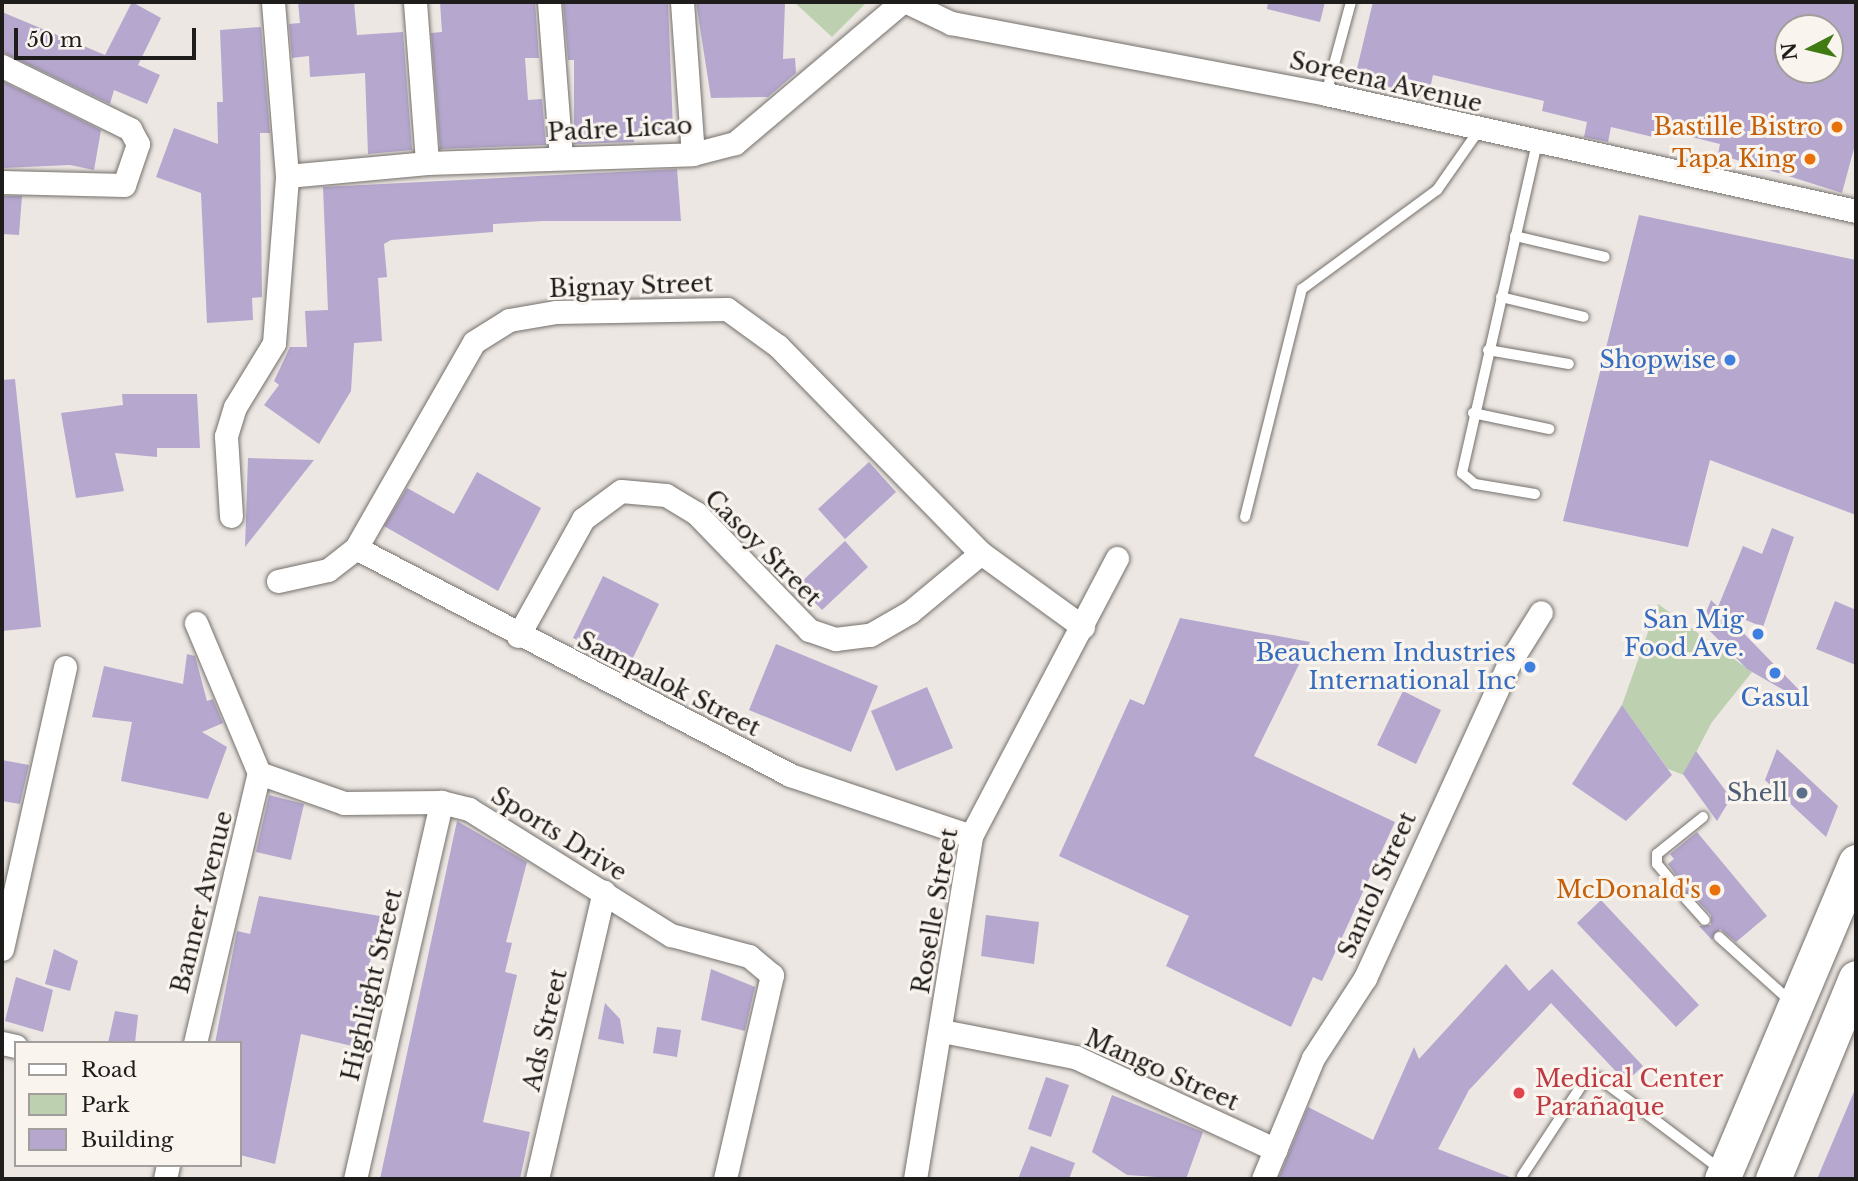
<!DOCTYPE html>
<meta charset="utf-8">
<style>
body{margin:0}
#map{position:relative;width:1858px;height:1181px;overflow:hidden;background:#ece7e2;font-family:"Libre Baskerville",serif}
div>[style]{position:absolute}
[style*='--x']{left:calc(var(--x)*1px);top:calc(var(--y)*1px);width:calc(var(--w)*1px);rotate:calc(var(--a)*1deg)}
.green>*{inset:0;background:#bdd0af}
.building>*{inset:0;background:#b5a7ce}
.roads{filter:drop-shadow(0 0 2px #75706c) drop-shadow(0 0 2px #75706c)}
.service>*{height:10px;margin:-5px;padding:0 5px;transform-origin:5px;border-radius:5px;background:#fff}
.minor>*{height:23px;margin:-11.5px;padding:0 11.5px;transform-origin:11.5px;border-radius:11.5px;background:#fff}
.primary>*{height:35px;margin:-17.5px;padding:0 17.5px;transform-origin:17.5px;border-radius:17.5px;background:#fff}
.dots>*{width:19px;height:19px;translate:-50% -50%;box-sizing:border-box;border:4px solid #faf4ef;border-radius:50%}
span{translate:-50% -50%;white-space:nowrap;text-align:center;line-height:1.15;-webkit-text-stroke:6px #faf4ef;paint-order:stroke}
.street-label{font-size:24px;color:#1f1d1c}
.food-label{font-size:24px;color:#c56008}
.right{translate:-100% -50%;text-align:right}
.shop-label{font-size:24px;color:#366cbe}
.service-label{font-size:24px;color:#4e5e75}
.health-label{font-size:24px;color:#be3a42}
.left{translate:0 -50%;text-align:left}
.frame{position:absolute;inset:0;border:4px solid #1f1d1c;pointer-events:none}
.legend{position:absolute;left:14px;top:1041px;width:228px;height:126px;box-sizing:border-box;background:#faf4ef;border:2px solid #a29e9b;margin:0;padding:9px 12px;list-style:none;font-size:21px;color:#1f1d1c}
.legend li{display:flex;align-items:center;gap:14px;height:35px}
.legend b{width:35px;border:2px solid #a29e9b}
.north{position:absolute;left:1774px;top:14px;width:70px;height:70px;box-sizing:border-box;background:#faf4ef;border:2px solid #a29e9b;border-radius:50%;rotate:263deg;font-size:19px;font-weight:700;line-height:28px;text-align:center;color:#1f1d1c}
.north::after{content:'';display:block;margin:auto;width:24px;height:32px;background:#407a12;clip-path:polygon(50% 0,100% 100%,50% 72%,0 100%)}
.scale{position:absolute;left:14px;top:28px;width:182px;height:32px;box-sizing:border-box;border:4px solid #1f1d1c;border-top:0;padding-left:9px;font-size:21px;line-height:24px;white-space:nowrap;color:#1f1d1c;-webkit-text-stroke:5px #faf4ef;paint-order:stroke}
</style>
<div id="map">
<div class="green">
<div style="clip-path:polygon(794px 2px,867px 2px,832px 37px)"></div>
<div style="clip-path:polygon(1658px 604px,1752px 672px,1712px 722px,1684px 775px,1668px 769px,1622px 705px)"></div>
</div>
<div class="building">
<div style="clip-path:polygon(132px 2px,161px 18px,138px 65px,160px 75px,147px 104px,114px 90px,110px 104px,2px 52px,2px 12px,105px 55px)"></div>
<div style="clip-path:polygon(298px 2px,354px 2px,357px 35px,403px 32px,412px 150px,368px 154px,365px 73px,310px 77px,309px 56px,292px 58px,289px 24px,300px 23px)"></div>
<div style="clip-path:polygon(440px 2px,535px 2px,539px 58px,525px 58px,528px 100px,542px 99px,546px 145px,440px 149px,431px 33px,442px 32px)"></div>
<div style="clip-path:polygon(563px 2px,668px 2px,673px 130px,633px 132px,634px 142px,574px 144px,574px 60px,568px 60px)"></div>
<div style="clip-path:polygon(696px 2px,785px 2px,783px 59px,795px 58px,796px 73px,768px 97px,711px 98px)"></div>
<div style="clip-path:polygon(1268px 2px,1325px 2px,1320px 22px,1267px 9px)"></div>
<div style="clip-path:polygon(evenodd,1373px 2px,1856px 2px,1856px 141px,1842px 193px,1718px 154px,1720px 144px,1659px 129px,1657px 138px,1611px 127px,1608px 142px,1584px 137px,1587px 122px,1542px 111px,1544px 101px,1433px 75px,1428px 98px,1354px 81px,1373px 2px,1788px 28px,1830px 28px,1830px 70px,1788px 70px,1788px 28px)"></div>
<div style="clip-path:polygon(261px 27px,270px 133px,260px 133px,262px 297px,252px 298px,253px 320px,207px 323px,201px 193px,156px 177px,174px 128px,218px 144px,217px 102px,223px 102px,220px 30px)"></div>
<div style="clip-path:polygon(2px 81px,101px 130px,94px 170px,70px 165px,2px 168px)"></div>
<div style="clip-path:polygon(677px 169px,681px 221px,543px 221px,493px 224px,493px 232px,391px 240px,384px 244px,387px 277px,378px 278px,382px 341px,354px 343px,351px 391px,319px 444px,264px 405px,279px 385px,274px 381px,290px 347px,307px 347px,305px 311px,328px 310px,323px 187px)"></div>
<div style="clip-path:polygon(2px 196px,22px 196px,19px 235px,2px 234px)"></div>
<div style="clip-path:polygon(1639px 215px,1856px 260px,1856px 515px,1710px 460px,1688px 547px,1563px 521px)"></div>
<div style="clip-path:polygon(15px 379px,41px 627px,2px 631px,2px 380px)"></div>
<div style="clip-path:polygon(122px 394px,197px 394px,200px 448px,157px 448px,157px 457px,115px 453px,124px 491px,76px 498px,61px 413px,123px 405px)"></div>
<div style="clip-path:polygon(248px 458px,314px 460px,245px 547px)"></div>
<div style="clip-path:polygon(869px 462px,896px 492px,845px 539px,818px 509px)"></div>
<div style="clip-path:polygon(477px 472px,541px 508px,498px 591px,384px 526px,407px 488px,454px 514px)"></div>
<div style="clip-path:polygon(1772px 528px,1794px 537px,1763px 627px,1721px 610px,1804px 695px,1801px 700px,1747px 669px,1702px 623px,1711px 600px,1718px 607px,1743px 546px,1762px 554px)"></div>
<div style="clip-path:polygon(845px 541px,868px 567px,822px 610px,798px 585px)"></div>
<div style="clip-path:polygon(603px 576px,659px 604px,629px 666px,573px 638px)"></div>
<div style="clip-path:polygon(1835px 601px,1856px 610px,1856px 665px,1816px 649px)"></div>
<div style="clip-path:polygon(1180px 618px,1310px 642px,1254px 756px,1395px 822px,1322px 981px,1313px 977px,1291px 1027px,1166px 966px,1189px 916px,1059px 856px,1130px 699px,1144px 705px)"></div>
<div style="clip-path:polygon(776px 644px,878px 686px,851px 752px,749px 710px)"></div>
<div style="clip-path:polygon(187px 654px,195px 656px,207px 701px,213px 699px,223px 723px,202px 732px,227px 747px,208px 799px,121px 781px,132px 722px,92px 717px,104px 666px,183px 684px)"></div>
<div style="clip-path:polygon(927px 687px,953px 748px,896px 771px,871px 711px)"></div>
<div style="clip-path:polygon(1403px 691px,1441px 710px,1416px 764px,1377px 745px)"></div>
<div style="clip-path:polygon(1622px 705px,1672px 775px,1626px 821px,1572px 784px)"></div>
<div style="clip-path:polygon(1777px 749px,1838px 806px,1826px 837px,1765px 780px)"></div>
<div style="clip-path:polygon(1696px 751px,1731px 798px,1717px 821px,1683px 774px)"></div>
<div style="clip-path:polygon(2px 760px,29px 765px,20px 804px,2px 801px)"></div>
<div style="clip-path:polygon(269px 795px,304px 804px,291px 860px,256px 852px)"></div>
<div style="clip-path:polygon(457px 821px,527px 862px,506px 942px,512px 943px,505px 972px,517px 975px,483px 1122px,530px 1132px,520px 1179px,380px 1179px)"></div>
<div style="clip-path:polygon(1697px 832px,1767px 916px,1736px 942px,1720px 929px,1712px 940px,1699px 926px,1711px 925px,1711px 915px,1689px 892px,1678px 900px,1670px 890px,1681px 882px,1668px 864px,1674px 859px,1670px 854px)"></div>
<div style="clip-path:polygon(259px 896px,380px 916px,352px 1046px,301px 1034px,275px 1164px,240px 1155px,240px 1043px,215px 1043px,237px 931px,250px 934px)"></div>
<div style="clip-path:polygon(1601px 900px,1699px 1005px,1676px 1027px,1577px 923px)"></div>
<div style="clip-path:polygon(986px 915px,1039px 922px,1034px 964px,981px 956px)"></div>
<div style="clip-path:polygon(54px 949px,78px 961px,70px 991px,45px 984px)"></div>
<div style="clip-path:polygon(1506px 964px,1529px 991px,1552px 969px,1643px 1066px,1626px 1082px,1551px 1003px,1469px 1090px,1438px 1149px,1515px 1179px,1278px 1179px,1308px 1107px,1373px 1140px,1414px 1047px,1419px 1059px)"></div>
<div style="clip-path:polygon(711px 969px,755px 987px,745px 1031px,701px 1020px)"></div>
<div style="clip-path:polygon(16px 977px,53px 990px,43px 1032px,5px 1021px)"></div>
<div style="clip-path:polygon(605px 1003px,620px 1019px,624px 1044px,598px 1039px)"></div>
<div style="clip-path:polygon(115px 1011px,138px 1015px,135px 1043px,108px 1043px)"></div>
<div style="clip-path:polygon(657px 1027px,681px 1030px,677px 1057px,653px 1053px)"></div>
<div style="clip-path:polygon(1046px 1077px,1069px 1085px,1051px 1137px,1028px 1129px)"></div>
<div style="clip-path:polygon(1856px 1087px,1856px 1179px,1817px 1179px)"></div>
<div style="clip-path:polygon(1112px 1095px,1203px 1132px,1186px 1179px,1127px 1175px,1092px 1152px)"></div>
<div style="clip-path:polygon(1031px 1146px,1075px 1163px,1069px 1179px,1018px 1179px)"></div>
</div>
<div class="roads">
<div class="service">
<div style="--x:1326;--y:94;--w:95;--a:-74.8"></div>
<div style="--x:1515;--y:236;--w:92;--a:13.1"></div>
<div style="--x:1501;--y:297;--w:85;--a:13.5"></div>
<div style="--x:1488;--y:350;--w:82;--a:9.8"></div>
<div style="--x:1473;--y:413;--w:78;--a:11.9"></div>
<div style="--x:1535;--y:494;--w:61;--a:-170.5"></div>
<div style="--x:1475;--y:484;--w:17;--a:-140"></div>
<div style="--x:1462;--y:473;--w:338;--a:-77.2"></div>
<div style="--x:1245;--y:517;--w:235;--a:-76"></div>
<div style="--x:1302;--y:289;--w:167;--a:-36.3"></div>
<div style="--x:1437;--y:190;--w:73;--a:-55"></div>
<div style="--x:1673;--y:883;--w:25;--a:-130"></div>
<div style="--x:1657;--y:864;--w:10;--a:-90"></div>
<div style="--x:1657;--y:854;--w:59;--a:-38.8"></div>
<div style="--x:1686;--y:899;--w:28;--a:48"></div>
<div style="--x:1719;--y:937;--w:96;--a:42"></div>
<div style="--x:1522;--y:1176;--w:115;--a:-56.7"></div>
<div style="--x:1585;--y:1080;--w:14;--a:-8"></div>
<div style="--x:1599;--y:1078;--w:151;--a:36.9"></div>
</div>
<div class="minor">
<div style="--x:415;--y:2;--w:161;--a:85.7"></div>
<div style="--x:549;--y:2;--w:156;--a:85.6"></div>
<div style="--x:682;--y:2;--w:152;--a:85.9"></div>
<div style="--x:907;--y:2;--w:49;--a:25.5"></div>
<div style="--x:951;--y:23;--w:382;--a:10.7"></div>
<div style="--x:1326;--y:94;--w:543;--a:12.45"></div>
<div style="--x:2;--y:66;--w:143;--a:26.2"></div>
<div style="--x:130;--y:129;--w:17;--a:62"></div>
<div style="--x:138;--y:144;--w:43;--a:108.9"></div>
<div style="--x:124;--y:185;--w:122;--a:-178.6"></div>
<div style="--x:287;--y:176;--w:141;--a:-5.3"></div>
<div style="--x:427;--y:163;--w:266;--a:-1.9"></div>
<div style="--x:693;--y:154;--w:43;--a:-14.7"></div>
<div style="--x:735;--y:143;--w:219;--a:-40.2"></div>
<div style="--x:231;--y:516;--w:80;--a:-93.6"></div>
<div style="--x:226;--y:436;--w:30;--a:-73"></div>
<div style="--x:235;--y:407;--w:75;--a:-58.6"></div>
<div style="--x:274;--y:343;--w:168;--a:-85.5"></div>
<div style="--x:287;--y:176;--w:175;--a:-94.6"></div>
<div style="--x:356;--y:548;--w:490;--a:27.6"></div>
<div style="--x:790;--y:775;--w:191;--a:18.6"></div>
<div style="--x:278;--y:581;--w:51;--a:-12.4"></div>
<div style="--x:328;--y:570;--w:36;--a:-38"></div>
<div style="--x:356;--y:548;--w:237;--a:-60.2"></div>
<div style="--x:474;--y:342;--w:41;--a:-32.2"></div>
<div style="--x:509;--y:320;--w:48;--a:-9.7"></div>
<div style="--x:556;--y:312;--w:171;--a:-1"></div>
<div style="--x:727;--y:309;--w:63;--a:36"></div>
<div style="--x:778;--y:346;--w:290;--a:45.6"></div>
<div style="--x:981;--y:553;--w:126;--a:36"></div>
<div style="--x:196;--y:623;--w:163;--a:67.2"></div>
<div style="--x:259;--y:773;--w:90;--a:19.4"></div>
<div style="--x:344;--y:803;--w:97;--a:-0.6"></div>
<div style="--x:441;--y:802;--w:29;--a:14"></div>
<div style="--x:469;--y:809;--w:238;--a:32"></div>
<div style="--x:671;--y:935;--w:81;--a:15.1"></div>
<div style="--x:749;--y:956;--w:30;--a:40"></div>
<div style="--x:772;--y:975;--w:209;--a:103"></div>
<div style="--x:518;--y:636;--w:134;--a:-60.9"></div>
<div style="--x:583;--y:519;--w:47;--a:-36.4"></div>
<div style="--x:621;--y:491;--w:45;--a:5.1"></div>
<div style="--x:666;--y:495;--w:35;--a:31"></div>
<div style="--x:696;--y:513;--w:163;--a:46"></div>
<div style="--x:809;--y:630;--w:28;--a:19"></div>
<div style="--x:835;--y:639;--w:35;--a:-7"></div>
<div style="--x:870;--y:635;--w:46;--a:-29.9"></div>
<div style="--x:910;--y:612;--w:92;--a:-39.7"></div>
<div style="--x:2;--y:949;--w:289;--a:-77.4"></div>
<div style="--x:942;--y:1031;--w:136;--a:11.1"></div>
<div style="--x:1075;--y:1057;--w:221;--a:24.8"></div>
<div style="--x:2;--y:1043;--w:14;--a:12"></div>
<div style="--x:195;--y:1043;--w:277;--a:-76.7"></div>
<div style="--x:165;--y:1179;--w:14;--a:-78"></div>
<div style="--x:355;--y:1179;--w:387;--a:-77.1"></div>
<div style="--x:537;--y:1179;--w:295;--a:-76.9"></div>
<div style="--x:915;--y:1179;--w:348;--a:-80.7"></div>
<div style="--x:971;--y:836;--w:314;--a:-62.3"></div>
<div style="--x:1263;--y:1179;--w:131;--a:-67.5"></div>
<div style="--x:1313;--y:1058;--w:95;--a:-57"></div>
<div style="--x:1365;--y:978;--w:344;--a:-65.4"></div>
<div style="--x:1508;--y:665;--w:62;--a:-58.1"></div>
</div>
<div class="primary">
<div style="--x:1722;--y:1179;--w:344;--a:-67.1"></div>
<div style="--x:1773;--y:1179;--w:217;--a:-67.6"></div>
</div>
</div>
<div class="dots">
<div style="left:1837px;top:127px;background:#e8710a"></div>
<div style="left:1810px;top:159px;background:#e8710a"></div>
<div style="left:1730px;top:360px;background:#3f7fe0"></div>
<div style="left:1758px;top:634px;background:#3f7fe0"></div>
<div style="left:1530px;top:667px;background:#3f7fe0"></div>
<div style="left:1775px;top:673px;background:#3f7fe0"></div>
<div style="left:1802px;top:793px;background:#5c6f8a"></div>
<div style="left:1715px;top:890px;background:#e8710a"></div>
<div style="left:1519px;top:1093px;background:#e0444e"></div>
</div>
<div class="street-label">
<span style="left:1386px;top:82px;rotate:13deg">Soreena Avenue</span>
<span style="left:620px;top:129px;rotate:-3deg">Padre Licao</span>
<span style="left:631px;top:286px;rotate:-2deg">Bignay Street</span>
<span style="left:763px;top:548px;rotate:45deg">Casoy Street</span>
<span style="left:669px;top:684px;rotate:27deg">Sampalok Street</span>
<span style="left:559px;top:834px;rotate:32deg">Sports Drive</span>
<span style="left:1377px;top:885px;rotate:-66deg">Santol Street</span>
<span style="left:202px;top:902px;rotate:-76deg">Banner Avenue</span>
<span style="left:935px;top:911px;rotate:-80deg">Roselle Street</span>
<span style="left:372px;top:985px;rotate:-77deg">Highlight Street</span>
<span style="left:545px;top:1030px;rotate:-77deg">Ads Street</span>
<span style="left:1162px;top:1070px;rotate:24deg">Mango Street</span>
</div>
<div class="food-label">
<span class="right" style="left:1823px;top:127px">Bastille Bistro</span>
<span class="right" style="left:1796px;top:159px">Tapa King</span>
<span class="right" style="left:1701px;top:890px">McDonald's</span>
</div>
<div class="shop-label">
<span class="right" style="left:1716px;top:360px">Shopwise</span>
<span class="right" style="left:1744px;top:634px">San Mig<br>Food Ave.</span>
<span class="right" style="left:1516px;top:667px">Beauchem Industries<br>International Inc</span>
<span style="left:1775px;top:698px">Gasul</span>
</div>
<div class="service-label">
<span class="right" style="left:1788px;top:793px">Shell</span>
</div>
<div class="health-label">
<span class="left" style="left:1535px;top:1093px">Medical Center<br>Parañaque</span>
</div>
<div class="frame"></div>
<ul class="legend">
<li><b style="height:9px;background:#fff"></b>Road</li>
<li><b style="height:19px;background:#bdd0af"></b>Park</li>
<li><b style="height:19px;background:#b5a7ce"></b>Building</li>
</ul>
<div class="north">N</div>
<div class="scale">50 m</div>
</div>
